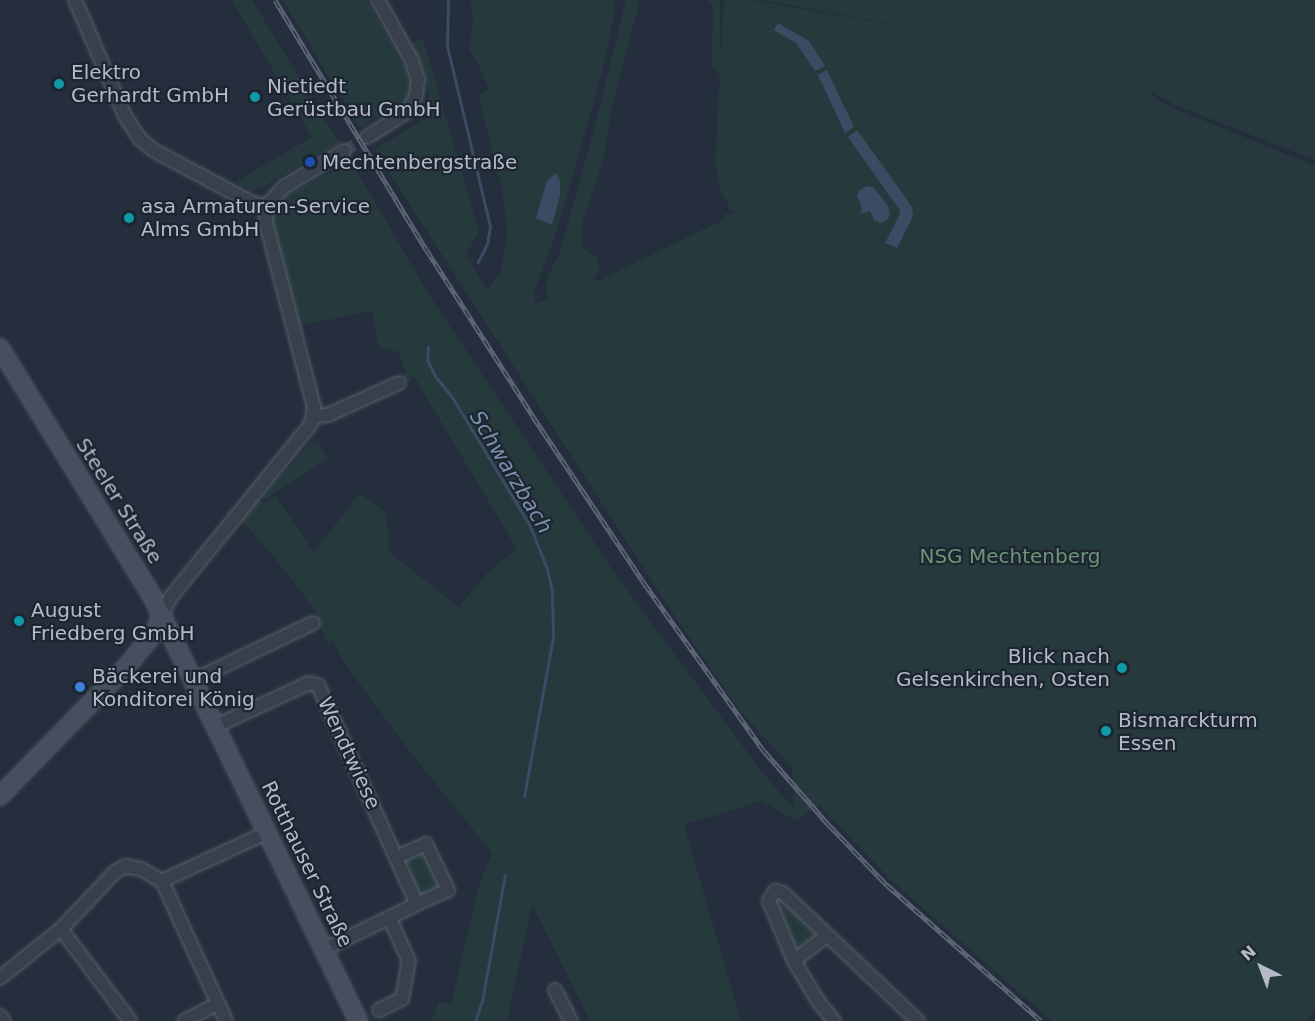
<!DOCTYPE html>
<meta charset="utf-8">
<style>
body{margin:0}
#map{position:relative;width:1315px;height:1021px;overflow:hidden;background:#242e3c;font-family:"DejaVu Sans",sans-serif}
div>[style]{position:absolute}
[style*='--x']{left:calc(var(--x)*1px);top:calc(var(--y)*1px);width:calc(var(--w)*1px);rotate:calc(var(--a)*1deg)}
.green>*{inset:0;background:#263a3d}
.water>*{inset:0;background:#3a4b64}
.stream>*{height:3px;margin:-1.5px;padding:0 1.5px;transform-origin:1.5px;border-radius:1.5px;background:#3a4b64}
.street-tunnel>*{height:12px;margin-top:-6px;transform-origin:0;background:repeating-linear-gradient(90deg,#3a4351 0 12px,transparent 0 18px)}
.roads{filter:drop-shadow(0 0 2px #565e6a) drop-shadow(0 0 2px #565e6a)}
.street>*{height:12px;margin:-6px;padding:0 6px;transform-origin:6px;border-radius:6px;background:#38404c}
.secondary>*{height:16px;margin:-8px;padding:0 8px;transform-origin:8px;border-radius:8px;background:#464f5f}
.rail>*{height:5px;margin-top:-2.5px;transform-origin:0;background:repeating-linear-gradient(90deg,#1d2531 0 9px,#5a6473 0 18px);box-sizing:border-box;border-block:2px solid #5a6473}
.dots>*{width:16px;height:16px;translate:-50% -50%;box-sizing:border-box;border:3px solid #1d2531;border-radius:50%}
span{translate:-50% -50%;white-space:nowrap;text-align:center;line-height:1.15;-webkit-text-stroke:4.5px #1d2531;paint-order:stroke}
.poi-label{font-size:20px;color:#b4bbc7}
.left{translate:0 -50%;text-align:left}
.right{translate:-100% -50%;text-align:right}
.street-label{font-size:20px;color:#b4bbc7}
.park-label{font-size:20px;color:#6c9777}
.water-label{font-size:21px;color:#7c90ae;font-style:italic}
.north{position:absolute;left:1231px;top:937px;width:60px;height:60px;-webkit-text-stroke:4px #1d2531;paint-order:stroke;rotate:318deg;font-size:16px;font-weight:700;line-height:24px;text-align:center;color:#b4bbc7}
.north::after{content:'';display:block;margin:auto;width:21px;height:27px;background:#b4bbc7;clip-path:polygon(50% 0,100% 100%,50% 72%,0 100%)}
</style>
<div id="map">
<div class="green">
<div style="clip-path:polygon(232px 0,252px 0,339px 143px,261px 188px,251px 190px,235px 182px,312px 137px)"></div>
<div style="clip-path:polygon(283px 0,367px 0,412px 80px,410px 96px,400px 109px,386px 119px,376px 117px,360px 128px)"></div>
<div style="clip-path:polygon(470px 0,614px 0,615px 11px,601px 76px,559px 224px,534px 293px,536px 304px,551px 298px,546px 292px,547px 277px,559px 255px,592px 137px,626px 0,640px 0,611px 111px,604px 157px,582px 223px,583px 248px,596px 256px,600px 269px,594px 278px,596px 282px,725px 219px,722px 214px,733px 214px,720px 190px,715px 161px,724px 0,752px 0,1047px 52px,759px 0,1315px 0,1315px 160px,1175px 105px,1152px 92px,1150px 94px,1172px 108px,1315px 166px,1315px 1008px,1307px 1021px,1052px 1021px,892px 881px,819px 805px,797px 821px,761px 801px,684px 825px,741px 1021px,590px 1021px,532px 904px,507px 1021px,432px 1021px,439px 1002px,451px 1004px,479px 885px,492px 853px,408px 749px,345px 664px,333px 641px,329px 646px,317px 619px,319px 617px,289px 575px,238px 516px,253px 497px,265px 503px,276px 496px,314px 552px,360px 493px,385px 512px,389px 534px,388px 551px,459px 607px,488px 572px,517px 549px,415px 378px,401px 386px,399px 379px,406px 373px,399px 352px,378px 346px,372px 311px,298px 326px,271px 220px,274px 206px,286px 195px,338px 169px,348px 156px,431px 298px,615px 574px,765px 776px,794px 808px,792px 768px,740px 711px,664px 600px,374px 149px,429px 117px,428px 86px,412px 43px,423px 38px,479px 232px,466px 254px,487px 290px,501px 271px,507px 232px,502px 188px,478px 95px,489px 90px,480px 67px,469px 49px,473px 21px)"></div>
<div style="clip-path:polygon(707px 0,720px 0,721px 77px,712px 66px,713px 5px)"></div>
<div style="clip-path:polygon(312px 441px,318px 442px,327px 459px,264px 500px,264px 496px)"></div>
<div style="clip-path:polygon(425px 852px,441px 888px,421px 898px,404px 862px)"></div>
<div style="clip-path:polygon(778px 896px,817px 932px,816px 936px,797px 951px,774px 899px)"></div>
</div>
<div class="water">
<div style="clip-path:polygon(778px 23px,809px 41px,825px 66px,815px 71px,796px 43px,774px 30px)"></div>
<div style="clip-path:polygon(827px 70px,854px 127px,845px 133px,818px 75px)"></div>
<div style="clip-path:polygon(857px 130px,912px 207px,913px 216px,897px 248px,885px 243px,900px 214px,899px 209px,848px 137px)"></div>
<div style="clip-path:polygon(556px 173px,560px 181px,560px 196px,552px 225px,536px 218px,547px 181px)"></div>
<div style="clip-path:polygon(867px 186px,874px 188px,888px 206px,890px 214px,887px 220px,881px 223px,874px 220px,870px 211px,860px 214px,862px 208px,857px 196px,860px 190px)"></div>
</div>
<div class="stream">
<div style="--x:448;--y:0;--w:46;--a:91.2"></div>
<div style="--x:447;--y:46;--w:185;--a:76.6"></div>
<div style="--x:490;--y:226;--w:18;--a:99"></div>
<div style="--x:487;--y:244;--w:20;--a:117"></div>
<div style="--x:428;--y:347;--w:13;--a:94"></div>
<div style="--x:427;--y:360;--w:18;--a:63"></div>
<div style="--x:435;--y:376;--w:27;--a:51"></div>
<div style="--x:452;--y:397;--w:151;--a:58.8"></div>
<div style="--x:530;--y:526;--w:46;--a:68.4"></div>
<div style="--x:547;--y:569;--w:23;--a:77"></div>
<div style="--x:552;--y:591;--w:46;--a:88.8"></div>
<div style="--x:553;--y:637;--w:162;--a:100.3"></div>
<div style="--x:475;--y:1021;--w:21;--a:-71"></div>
<div style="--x:482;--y:1001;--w:128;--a:-79.7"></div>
</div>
<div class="street-tunnel">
<div style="--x:344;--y:151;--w:27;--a:-31"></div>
</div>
<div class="roads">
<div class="street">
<div style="--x:75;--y:0;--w:126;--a:66.7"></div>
<div style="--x:125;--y:116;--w:27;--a:57"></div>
<div style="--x:140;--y:139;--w:17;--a:40"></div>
<div style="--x:153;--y:150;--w:115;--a:28.1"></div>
<div style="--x:254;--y:204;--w:12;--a:9"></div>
<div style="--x:367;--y:137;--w:49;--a:-32.4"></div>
<div style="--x:408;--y:111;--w:17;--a:-62"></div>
<div style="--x:416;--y:96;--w:16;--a:-83"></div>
<div style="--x:418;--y:80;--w:22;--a:-108"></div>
<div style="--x:411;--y:59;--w:68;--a:-119.2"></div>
<div style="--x:315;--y:416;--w:13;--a:-4"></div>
<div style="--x:328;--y:415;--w:78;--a:-24.3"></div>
<div style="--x:162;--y:614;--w:18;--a:-63"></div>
<div style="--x:170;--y:598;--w:224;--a:-51"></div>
<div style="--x:311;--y:424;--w:17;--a:-80"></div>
<div style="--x:314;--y:407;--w:190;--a:-104.6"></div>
<div style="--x:266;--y:223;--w:17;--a:-90"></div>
<div style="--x:266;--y:206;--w:26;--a:-47"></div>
<div style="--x:284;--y:187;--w:70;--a:-31"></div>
<div style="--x:194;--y:680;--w:132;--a:-25.6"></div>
<div style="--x:216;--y:726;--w:102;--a:-24.8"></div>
<div style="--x:309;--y:683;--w:9;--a:13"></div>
<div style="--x:318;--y:685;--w:240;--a:65.7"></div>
<div style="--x:417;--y:904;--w:102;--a:153.9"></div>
<div style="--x:397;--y:857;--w:32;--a:-24"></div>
<div style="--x:426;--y:844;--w:51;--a:64.4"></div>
<div style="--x:448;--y:890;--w:34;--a:156"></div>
<div style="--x:162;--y:881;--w:117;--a:-24.8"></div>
<div style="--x:61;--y:929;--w:115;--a:53.1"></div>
<div style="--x:794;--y:961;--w:42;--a:-38.2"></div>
<div style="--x:0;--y:978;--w:78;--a:-38.8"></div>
<div style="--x:61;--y:929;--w:79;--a:-46.5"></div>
<div style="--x:115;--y:872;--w:12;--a:-31"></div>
<div style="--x:125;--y:866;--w:16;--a:11"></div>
<div style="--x:141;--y:869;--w:24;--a:30"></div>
<div style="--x:162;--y:881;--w:154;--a:65.4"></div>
<div style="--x:555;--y:990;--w:35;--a:63"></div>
<div style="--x:379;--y:1010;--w:25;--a:-26"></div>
<div style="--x:402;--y:999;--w:39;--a:-80"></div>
<div style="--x:409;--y:961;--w:48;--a:-114.4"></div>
<div style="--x:0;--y:1016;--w:6;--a:51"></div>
<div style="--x:184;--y:1021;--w:38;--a:-27"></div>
<div style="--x:834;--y:1021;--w:26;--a:-129"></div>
<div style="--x:818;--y:1001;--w:47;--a:-121"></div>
<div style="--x:794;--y:961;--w:65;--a:-112.6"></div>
<div style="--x:769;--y:901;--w:12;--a:-59"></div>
<div style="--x:775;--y:891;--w:8;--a:14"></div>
<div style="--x:783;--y:893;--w:186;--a:43.5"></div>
</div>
<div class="secondary">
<div style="--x:0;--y:348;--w:289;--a:58.5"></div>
<div style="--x:151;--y:594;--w:475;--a:64.1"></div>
<div style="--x:0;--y:796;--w:182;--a:-45.7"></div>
<div style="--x:127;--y:666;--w:44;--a:-50.5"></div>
<div style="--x:155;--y:632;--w:19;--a:-69"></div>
</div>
</div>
<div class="rail">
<div style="--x:275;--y:0;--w:291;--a:58.8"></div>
<div style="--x:426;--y:249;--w:197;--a:57.4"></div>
<div style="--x:532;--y:415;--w:202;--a:56.3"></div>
<div style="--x:644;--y:583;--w:206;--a:54.5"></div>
<div style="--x:764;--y:751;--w:97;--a:48.8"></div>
<div style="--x:828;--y:824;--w:85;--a:46"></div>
<div style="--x:887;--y:885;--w:205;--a:41.4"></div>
</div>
<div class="dots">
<div style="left:59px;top:84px;background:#0f9aa8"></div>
<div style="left:255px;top:97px;background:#0f9aa8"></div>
<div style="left:310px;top:162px;background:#1a4fb4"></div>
<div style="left:129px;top:218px;background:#0f9aa8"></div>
<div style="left:19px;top:621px;background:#0f9aa8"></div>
<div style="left:1122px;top:668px;background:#0f9aa8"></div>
<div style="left:80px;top:687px;background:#3f7fe0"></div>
<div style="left:1106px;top:731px;background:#0f9aa8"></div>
</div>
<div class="poi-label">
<span class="left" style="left:71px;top:84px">Elektro<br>Gerhardt GmbH</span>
<span class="left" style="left:267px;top:98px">Nietiedt<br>Gerüstbau GmbH</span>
<span class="left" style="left:322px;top:162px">Mechtenbergstraße</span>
<span class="left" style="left:141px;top:218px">asa Armaturen-Service<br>Alms GmbH</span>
<span class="left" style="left:31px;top:622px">August<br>Friedberg GmbH</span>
<span class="right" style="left:1110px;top:668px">Blick nach<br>Gelsenkirchen, Osten</span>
<span class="left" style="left:92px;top:688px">Bäckerei und<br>Konditorei König</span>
<span class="left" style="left:1118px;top:732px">Bismarckturm<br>Essen</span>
</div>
<div class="street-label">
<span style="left:119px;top:501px;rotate:58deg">Steeler Straße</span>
<span style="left:349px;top:753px;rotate:65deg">Wendtwiese</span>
<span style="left:307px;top:864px;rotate:64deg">Rotthauser Straße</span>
</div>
<div class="park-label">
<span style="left:1010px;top:556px">NSG Mechtenberg</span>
</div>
<div class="water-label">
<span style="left:511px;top:472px;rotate:59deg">Schwarzbach</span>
</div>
<div class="north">N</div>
</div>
